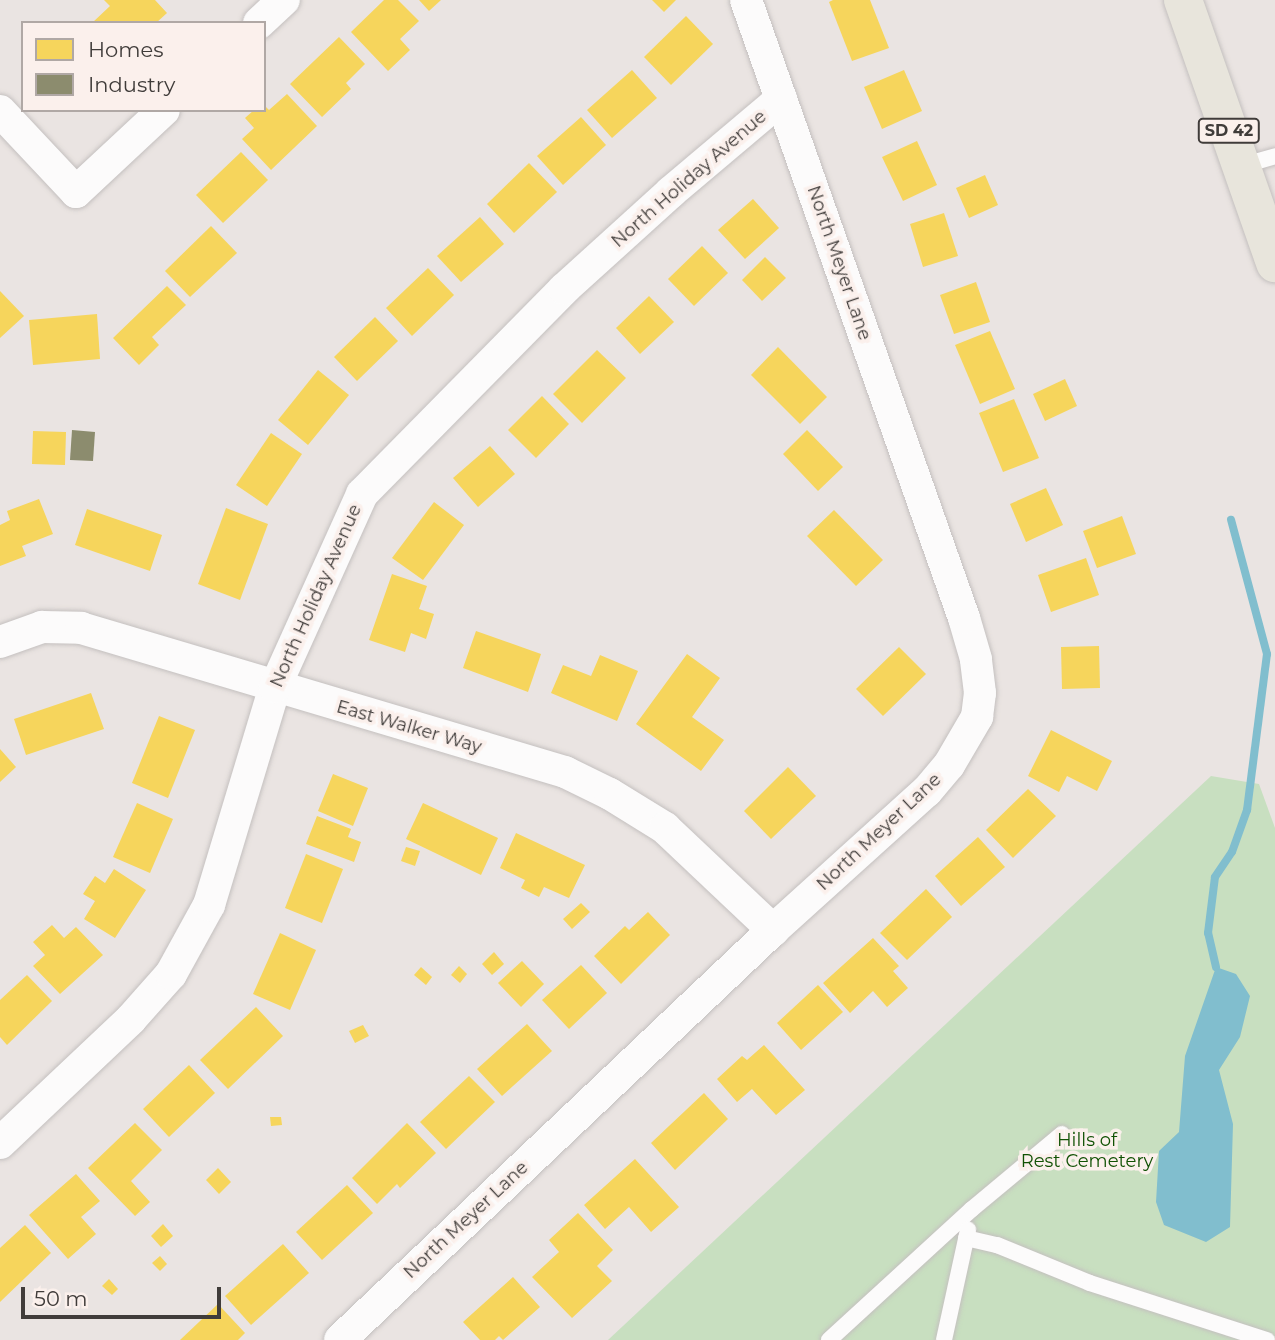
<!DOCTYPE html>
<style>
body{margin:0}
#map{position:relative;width:1275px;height:1340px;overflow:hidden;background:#eae4e2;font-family:Montserrat,sans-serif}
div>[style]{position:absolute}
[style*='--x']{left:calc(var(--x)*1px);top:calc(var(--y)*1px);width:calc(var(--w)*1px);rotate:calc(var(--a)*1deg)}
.green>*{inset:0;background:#c8dfc0}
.water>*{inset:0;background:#81bece}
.homes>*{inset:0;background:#f6d55c}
.industry>*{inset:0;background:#8c8c6e}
.stream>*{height:8px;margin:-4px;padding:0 4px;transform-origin:4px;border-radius:4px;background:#81bece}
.roads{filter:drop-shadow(0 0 2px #c4c0bf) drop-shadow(0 0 2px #c4c0bf)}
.lane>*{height:16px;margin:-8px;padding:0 8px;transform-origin:8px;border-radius:8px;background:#fcfbfb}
.street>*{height:32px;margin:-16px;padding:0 16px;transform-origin:16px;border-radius:16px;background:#fcfbfb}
.primary>*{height:38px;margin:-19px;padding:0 19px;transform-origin:19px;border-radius:19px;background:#e8e5dc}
span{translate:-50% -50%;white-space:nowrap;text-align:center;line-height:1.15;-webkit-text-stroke:7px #fbf0ec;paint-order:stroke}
.shield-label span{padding:2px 5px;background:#fbf0ec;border:2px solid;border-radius:5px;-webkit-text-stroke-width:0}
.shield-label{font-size:16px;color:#403c3a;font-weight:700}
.street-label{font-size:18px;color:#403c3a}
.park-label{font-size:18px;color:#105103}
.legend{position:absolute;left:21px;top:21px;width:245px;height:91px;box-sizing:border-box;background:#fbf0ec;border:2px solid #b0a8a5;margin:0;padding:9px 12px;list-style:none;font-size:21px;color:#403c3a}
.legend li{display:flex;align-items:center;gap:14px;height:35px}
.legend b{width:35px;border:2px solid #b0a8a5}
.scale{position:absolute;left:21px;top:1287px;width:200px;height:32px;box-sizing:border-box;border:4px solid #403c3a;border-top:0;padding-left:9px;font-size:21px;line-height:24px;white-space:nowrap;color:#403c3a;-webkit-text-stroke:5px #fbf0ec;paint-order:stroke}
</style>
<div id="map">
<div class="green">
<div style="clip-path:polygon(1211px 776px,1259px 784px,1275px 828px,1275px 1340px,608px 1340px)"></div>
</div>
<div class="water">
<div style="clip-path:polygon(1216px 967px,1236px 974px,1250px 996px,1240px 1037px,1219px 1070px,1233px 1124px,1230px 1227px,1206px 1242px,1164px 1225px,1156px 1202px,1159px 1151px,1179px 1132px,1185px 1056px)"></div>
</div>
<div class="homes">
<div style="clip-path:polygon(104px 0,155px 0,167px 13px,156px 23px,92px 23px,110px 6px)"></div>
<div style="clip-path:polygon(384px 0,398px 0,419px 21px,400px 39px,410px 50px,388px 71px,351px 32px)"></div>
<div style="clip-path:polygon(419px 0,441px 0,429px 11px)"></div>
<div style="clip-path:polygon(652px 0,676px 0,664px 12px)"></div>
<div style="clip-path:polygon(833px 0,870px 0,889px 48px,852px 61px,829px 2px)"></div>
<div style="clip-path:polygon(686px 16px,713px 44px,671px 85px,644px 57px)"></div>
<div style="clip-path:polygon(339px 37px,365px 64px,346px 83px,351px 89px,322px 117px,290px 84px)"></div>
<div style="clip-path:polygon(632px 70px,657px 98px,612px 138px,587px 110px)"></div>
<div style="clip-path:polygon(904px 70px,922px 111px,882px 129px,864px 87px)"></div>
<div style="clip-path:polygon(287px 94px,317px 126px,271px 170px,242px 139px,254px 128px,245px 118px,254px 110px,264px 110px,264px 105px,269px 110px)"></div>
<div style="clip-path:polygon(581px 117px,606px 145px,563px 185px,537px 156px)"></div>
<div style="clip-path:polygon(917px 141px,937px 185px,903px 201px,882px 157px)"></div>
<div style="clip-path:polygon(241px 152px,268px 180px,223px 223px,196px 195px)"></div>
<div style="clip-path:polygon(529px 163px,557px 192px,514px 233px,487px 204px)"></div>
<div style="clip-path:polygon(985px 175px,998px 205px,969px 218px,956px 188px)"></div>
<div style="clip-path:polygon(753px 199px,779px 228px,745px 259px,718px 230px)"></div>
<div style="clip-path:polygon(944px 213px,958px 256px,923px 267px,910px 224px)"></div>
<div style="clip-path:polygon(480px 217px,504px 244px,461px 282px,437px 256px)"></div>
<div style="clip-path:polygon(211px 226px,237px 253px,190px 297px,165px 271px)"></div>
<div style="clip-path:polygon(702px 246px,728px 273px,694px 306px,668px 279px)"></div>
<div style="clip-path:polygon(765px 257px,786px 278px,762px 301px,742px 280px)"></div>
<div style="clip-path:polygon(428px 268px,454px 295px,412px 336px,386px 308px)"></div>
<div style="clip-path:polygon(976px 282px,990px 322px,954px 334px,940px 295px)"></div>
<div style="clip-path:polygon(167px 286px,186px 305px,152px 337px,159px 345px,139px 365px,113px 338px)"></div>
<div style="clip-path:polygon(0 291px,24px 316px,0 338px)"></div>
<div style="clip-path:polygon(649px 296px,674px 322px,640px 354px,616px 328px)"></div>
<div style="clip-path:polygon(97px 314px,100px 359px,33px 365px,29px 320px)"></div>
<div style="clip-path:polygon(375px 317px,398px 341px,357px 381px,334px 357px)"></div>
<div style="clip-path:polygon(990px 331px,1015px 389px,980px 404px,955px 345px)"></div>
<div style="clip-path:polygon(778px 347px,827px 397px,800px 424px,751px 375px)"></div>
<div style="clip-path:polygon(597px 350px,626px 378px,582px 423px,553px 394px)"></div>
<div style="clip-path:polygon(318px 370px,349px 395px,308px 445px,278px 420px)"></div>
<div style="clip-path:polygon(1065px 379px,1077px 406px,1045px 421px,1033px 394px)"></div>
<div style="clip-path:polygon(542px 396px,569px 424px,536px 458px,508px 430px)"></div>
<div style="clip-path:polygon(1014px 399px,1039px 458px,1003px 472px,979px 413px)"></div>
<div style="clip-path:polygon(807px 430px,843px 467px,818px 491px,783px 454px)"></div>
<div style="clip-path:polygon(33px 431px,66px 432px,65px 465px,32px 464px)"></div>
<div style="clip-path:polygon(271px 433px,302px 454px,267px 506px,236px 485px)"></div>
<div style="clip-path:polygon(490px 446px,515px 474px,478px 507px,453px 478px)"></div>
<div style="clip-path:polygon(1046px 488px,1063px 525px,1026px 542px,1010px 504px)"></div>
<div style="clip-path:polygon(39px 499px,53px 534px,22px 546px,26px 556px,0 566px,0 525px,10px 520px,7px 511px)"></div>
<div style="clip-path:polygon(434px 502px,464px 525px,423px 580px,392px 558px)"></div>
<div style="clip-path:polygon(226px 508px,268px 524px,240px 600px,198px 584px)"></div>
<div style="clip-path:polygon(87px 509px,162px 535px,150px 571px,75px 545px)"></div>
<div style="clip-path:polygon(834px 510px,883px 560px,856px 586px,807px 536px)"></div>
<div style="clip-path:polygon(1122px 516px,1136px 554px,1097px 568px,1083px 531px)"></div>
<div style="clip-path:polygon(1086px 558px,1099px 595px,1051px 612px,1038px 575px)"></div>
<div style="clip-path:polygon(392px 574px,427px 586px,419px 609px,434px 614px,426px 639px,411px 633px,405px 652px,369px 640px)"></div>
<div style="clip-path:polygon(476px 631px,541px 654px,528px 692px,463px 668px)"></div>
<div style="clip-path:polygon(1099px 646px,1100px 688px,1062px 689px,1061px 647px)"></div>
<div style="clip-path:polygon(899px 647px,926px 674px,883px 716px,856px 689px)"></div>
<div style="clip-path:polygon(687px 654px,720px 678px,692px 717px,724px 740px,701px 771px,636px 724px)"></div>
<div style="clip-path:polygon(600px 655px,638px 671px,617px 721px,551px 693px,563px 665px,591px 676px)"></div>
<div style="clip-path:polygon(91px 693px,104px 729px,26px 755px,14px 719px)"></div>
<div style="clip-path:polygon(159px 716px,195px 730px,168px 798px,132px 783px)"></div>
<div style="clip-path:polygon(1051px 730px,1112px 761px,1097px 791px,1067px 776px,1059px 792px,1028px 776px)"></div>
<div style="clip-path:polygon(0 749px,16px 767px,0 782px)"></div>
<div style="clip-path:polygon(788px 767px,816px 796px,771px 839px,744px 811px)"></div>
<div style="clip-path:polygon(333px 774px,368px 788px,353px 826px,318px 811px)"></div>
<div style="clip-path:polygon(1028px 789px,1056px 816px,1013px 858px,986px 830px)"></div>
<div style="clip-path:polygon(137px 803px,173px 819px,150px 873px,113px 857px)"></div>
<div style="clip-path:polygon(423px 803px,498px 838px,481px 875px,406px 839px)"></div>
<div style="clip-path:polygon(317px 816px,351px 829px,348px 837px,361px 842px,354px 862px,306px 844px)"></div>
<div style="clip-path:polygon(516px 833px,585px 865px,569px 898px,544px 887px,539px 897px,521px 888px,525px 880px,500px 868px)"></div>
<div style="clip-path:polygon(978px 837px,1005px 867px,961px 906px,935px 876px)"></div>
<div style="clip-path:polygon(406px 847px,420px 851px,415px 866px,401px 861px)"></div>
<div style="clip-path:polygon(306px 854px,343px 869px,322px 923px,285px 908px)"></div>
<div style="clip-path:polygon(114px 869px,146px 890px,115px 938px,84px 919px,95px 901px,83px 894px,95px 876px,105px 883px)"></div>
<div style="clip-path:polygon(926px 889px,952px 917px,907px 960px,880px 933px)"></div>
<div style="clip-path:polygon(581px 903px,590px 912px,572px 929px,563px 919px)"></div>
<div style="clip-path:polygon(648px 912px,670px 935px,621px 984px,594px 956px,625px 926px,629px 930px)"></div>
<div style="clip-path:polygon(52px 925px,64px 938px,76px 927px,103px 955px,60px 994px,33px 966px,45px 955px,33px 942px)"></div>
<div style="clip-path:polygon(280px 933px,316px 950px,290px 1010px,253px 994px)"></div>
<div style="clip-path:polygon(873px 938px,899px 966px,893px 971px,908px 988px,887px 1007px,873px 991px,850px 1013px,823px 983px)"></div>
<div style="clip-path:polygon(494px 952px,504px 964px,492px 975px,482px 964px)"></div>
<div style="clip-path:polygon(522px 961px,544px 984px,521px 1007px,498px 983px)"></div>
<div style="clip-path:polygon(581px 965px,607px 993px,569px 1029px,542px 1000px)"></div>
<div style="clip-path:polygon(459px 966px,467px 974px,460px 983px,451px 975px)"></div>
<div style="clip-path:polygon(421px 967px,432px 977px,426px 985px,414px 975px)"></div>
<div style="clip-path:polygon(27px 975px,52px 1001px,7px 1045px,0 1037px,0 1000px)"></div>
<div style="clip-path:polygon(818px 985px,843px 1012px,801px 1050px,777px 1023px)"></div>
<div style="clip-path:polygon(256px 1007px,283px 1036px,228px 1089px,200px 1060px)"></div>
<div style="clip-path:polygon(527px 1024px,552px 1051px,502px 1096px,477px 1069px)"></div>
<div style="clip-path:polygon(363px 1025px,369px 1036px,355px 1043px,349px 1031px)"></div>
<div style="clip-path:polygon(764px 1045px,805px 1090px,776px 1115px,752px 1089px,737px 1102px,717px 1079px,742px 1056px,747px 1060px)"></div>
<div style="clip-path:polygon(189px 1065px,215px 1093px,169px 1137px,143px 1109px)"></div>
<div style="clip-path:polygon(469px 1076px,495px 1102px,446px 1149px,420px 1122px)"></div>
<div style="clip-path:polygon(704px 1093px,728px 1119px,675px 1170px,651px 1143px)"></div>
<div style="clip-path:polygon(270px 1117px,281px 1117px,282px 1125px,271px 1126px)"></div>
<div style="clip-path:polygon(135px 1123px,162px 1150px,131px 1181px,150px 1202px,135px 1216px,88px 1168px)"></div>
<div style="clip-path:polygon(407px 1123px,436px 1153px,400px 1188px,397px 1184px,377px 1204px,352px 1178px)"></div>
<div style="clip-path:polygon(635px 1159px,679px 1207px,651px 1232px,629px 1207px,605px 1229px,584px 1205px)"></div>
<div style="clip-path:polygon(218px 1168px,231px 1182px,219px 1194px,206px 1180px)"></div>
<div style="clip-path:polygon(76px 1174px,100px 1201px,81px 1217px,96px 1234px,68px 1259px,29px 1215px)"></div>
<div style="clip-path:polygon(347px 1185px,373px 1213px,322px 1260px,296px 1232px)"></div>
<div style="clip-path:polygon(578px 1213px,613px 1250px,597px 1266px,612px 1281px,572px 1318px,532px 1277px,559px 1252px,549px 1240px)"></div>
<div style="clip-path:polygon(163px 1224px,173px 1236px,161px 1247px,151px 1236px)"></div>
<div style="clip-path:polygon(25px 1225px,51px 1253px,0 1302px,0 1248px)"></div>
<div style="clip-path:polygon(283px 1244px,309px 1273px,251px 1325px,225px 1296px)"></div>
<div style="clip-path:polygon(160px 1256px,167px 1264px,160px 1271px,152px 1263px)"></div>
<div style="clip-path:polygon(513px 1277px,540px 1307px,503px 1340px,499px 1336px,495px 1340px,480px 1340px,463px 1322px)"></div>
<div style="clip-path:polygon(109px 1279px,118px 1289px,112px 1295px,102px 1286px)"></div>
<div style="clip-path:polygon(218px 1304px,245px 1333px,238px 1340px,180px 1340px)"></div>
</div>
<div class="industry">
<div style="clip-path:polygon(72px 430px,95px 432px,93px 461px,70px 460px)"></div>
</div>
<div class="stream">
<div style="--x:1216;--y:967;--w:35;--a:-103"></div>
<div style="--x:1208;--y:933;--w:56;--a:-82.9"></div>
<div style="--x:1215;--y:877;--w:30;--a:-56"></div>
<div style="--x:1232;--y:852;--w:45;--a:-70.3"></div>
<div style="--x:1247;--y:810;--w:157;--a:-82.7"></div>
<div style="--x:1267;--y:654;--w:139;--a:-105"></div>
</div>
<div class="roads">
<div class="lane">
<div style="--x:1241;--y:166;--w:35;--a:-16"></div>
<div style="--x:966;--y:1238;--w:32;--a:13"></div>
<div style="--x:997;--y:1245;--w:100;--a:22.2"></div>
<div style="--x:1090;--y:1283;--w:186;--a:17.9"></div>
<div style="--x:829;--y:1340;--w:194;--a:-42.5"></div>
<div style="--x:972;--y:1209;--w:117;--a:-39.8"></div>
<div style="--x:944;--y:1340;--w:113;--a:-77.7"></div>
</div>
<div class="street">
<div style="--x:259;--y:23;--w:34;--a:-43"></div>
<div style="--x:0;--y:111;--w:111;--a:46.8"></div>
<div style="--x:76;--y:192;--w:120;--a:-43"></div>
<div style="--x:0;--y:642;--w:45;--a:-19.7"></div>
<div style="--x:42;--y:627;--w:39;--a:1"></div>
<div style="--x:81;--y:628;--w:505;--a:16.57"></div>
<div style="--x:565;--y:772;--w:50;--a:26.1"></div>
<div style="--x:610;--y:794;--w:65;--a:31.7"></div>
<div style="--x:665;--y:828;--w:149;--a:43.4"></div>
<div style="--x:0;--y:1143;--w:180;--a:-43.4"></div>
<div style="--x:131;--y:1019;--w:60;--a:-48.4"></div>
<div style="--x:171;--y:974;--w:79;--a:-61.2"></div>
<div style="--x:209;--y:905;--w:228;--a:-73.2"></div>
<div style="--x:275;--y:687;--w:212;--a:-65.7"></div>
<div style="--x:362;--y:494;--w:288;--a:-45.4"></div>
<div style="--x:564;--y:289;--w:144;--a:-42.2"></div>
<div style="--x:671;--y:192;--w:144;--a:-40.2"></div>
<div style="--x:340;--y:1340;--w:596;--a:-43.44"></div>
<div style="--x:773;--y:930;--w:207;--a:-42.1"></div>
<div style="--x:927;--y:791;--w:34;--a:-50"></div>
<div style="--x:949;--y:765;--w:56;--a:-59.7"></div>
<div style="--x:977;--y:717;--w:24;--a:-83"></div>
<div style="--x:980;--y:693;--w:34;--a:-97"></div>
<div style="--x:976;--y:659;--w:43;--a:-106.3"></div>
<div style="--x:964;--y:618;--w:655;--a:-109.43"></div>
</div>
<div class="primary">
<div style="--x:1183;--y:0;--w:279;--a:70.7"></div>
</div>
</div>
<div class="shield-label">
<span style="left:1229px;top:131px">SD 42</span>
</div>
<div class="street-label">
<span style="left:689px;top:179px;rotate:-41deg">North Holiday Avenue</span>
<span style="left:839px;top:263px;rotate:71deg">North Meyer Lane</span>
<span style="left:316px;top:596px;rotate:-66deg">North Holiday Avenue</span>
<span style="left:409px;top:727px;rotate:16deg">East Walker Way</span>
<span style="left:879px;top:832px;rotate:-43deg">North Meyer Lane</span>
<span style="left:466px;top:1220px;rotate:-43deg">North Meyer Lane</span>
</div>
<div class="park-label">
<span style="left:1087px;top:1151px">Hills of<br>Rest Cemetery</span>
</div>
<ul class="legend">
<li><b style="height:19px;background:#f6d55c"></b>Homes</li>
<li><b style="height:19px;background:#8c8c6e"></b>Industry</li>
</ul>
<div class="scale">50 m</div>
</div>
